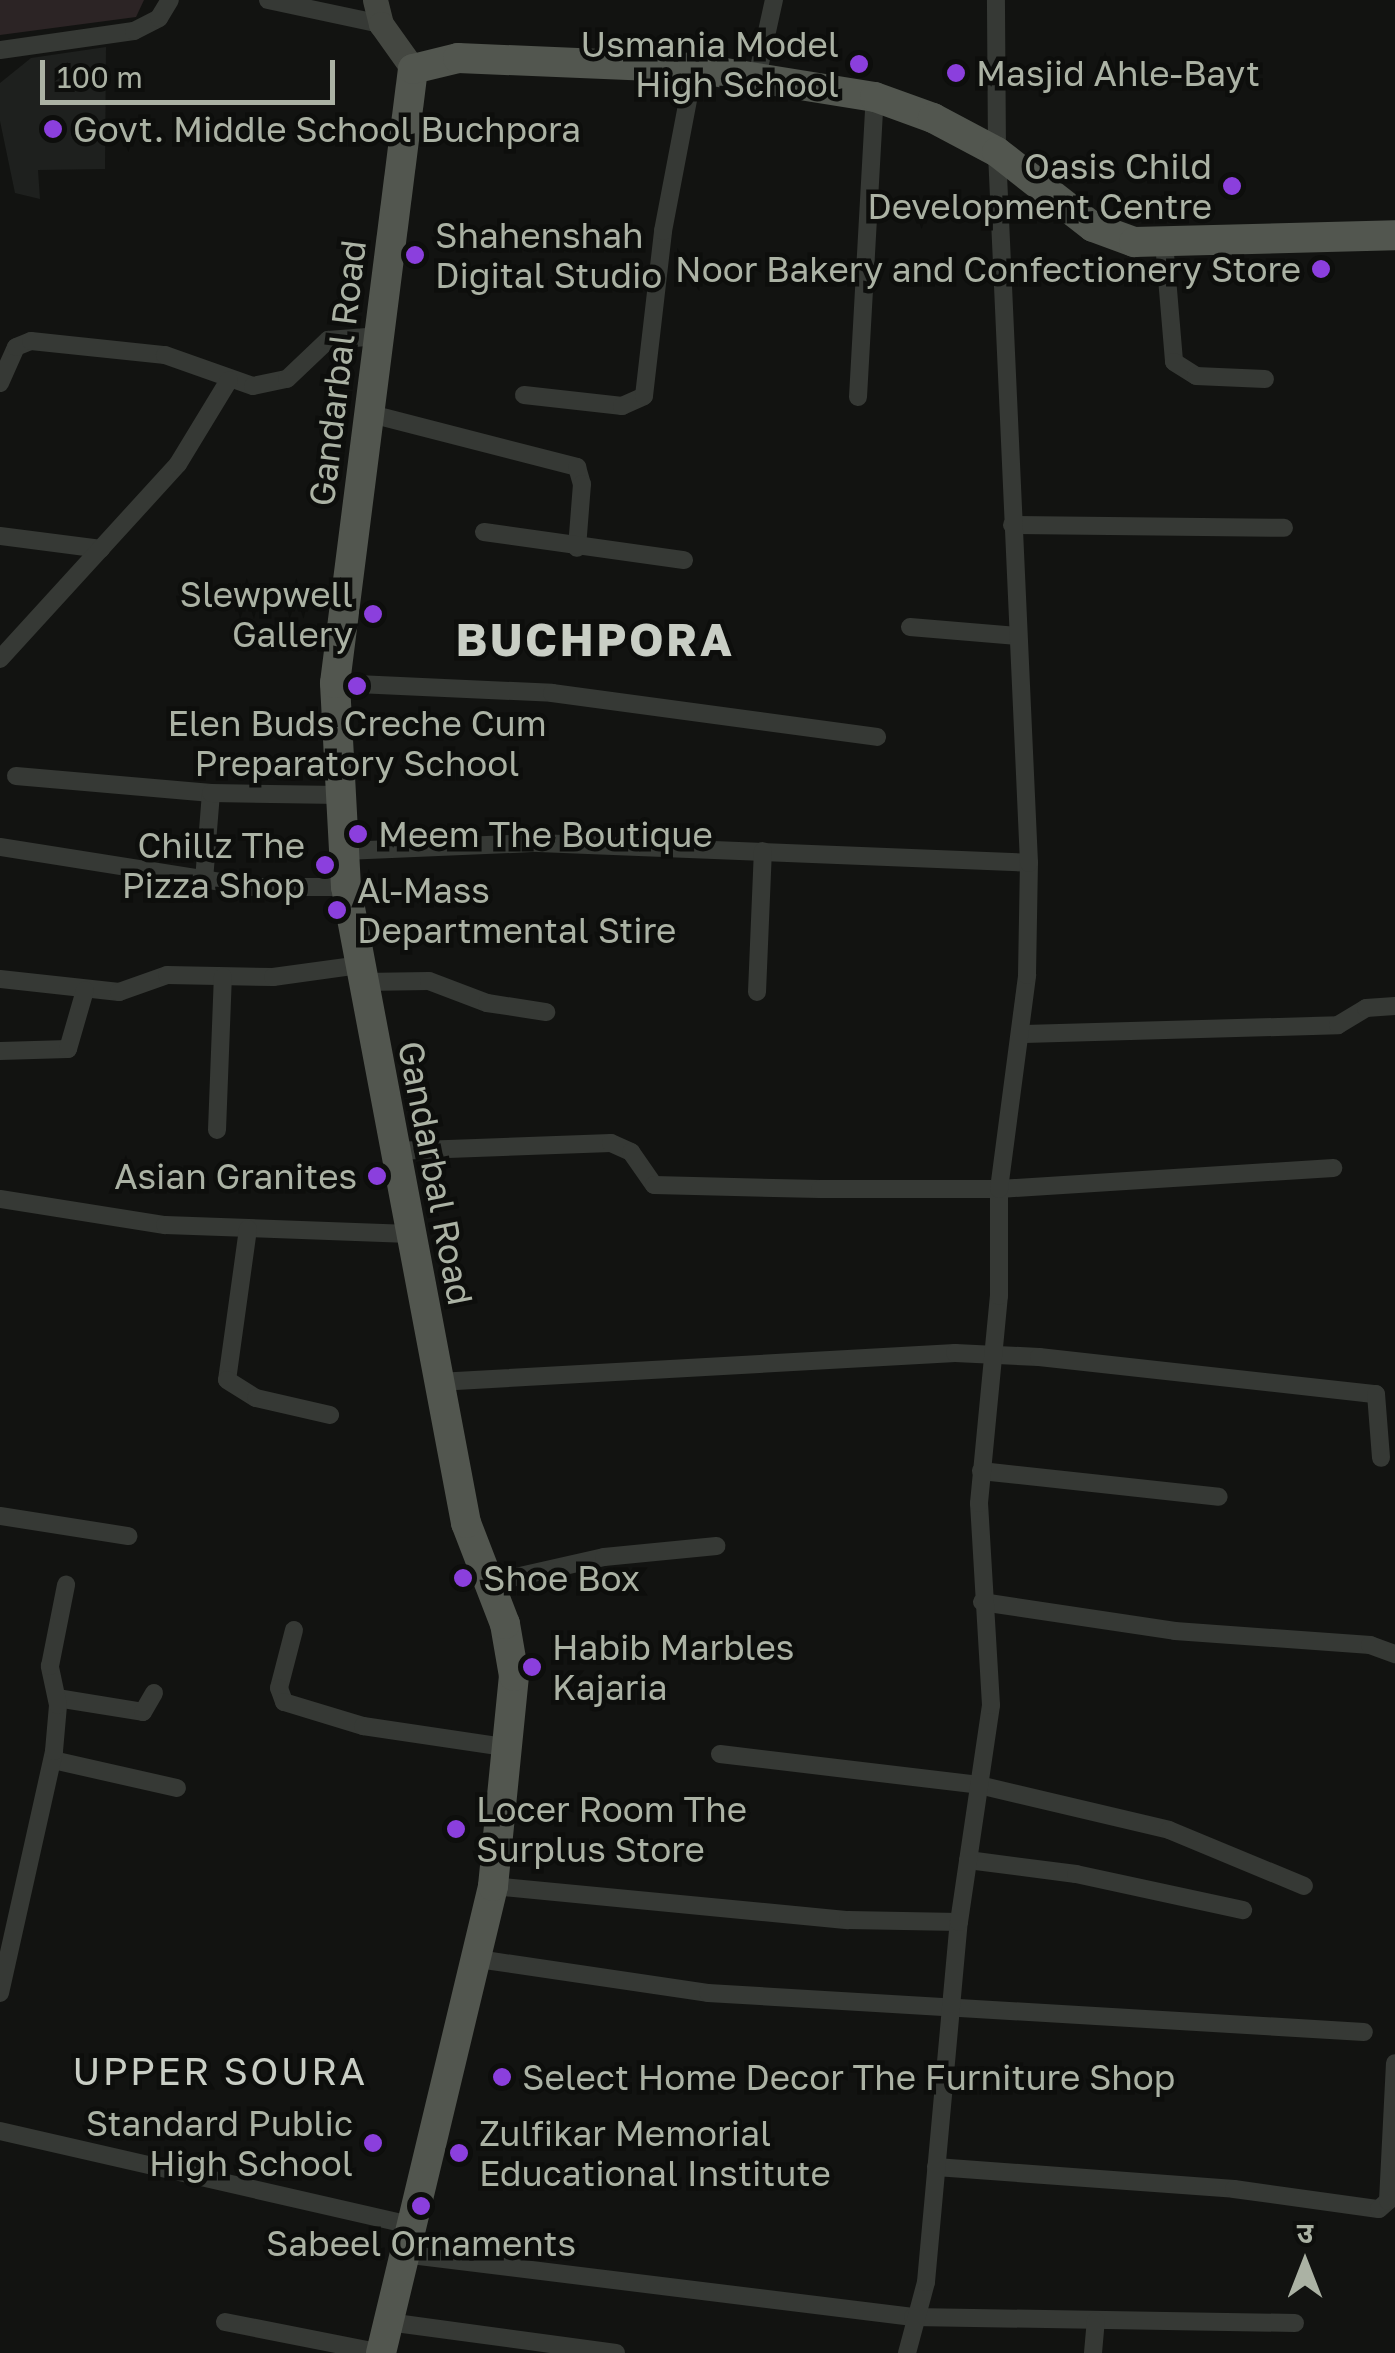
<!DOCTYPE html>
<meta charset="utf-8">
<style>
body{margin:0}
#map{position:relative;width:1395px;height:2353px;overflow:hidden;background:#121311;font-family:"Golos Text","Noto Sans Devanagari",sans-serif}
div>[style]{position:absolute}
[style*='--x']{left:calc(var(--x)*1px);top:calc(var(--y)*1px);width:calc(var(--w)*1px);rotate:calc(var(--a)*1deg)}
.built>*{inset:0;background:#1e201e}
.green>*{inset:0;background:#2c2425}
.street>*{height:18px;margin:-9px;padding:0 9px;transform-origin:9px;border-radius:9px;background:#363935}
.secondary>*{height:25px;margin:-12.5px;padding:0 12.5px;transform-origin:12.5px;border-radius:12.5px;background:#444741}
.primary>*{height:30px;margin:-15px;padding:0 15px;transform-origin:15px;border-radius:15px;background:#52564f}
.dots>*{width:28px;height:28px;translate:-50% -50%;box-sizing:border-box;border:5px solid #0d0e0c;border-radius:50%}
span{translate:-50% -50%;white-space:nowrap;text-align:center;line-height:1.15;-webkit-text-stroke:9px #0d0e0c;paint-order:stroke}
.poi-label{font-size:35px;color:#abb2a4}
.right{translate:-100% -50%;text-align:right}
.left{translate:0 -50%;text-align:left}
.street-label{font-size:35px;color:#abb2a4}
.neighbourhood-label{font-size:38px;color:#c9cec5;letter-spacing:2.5px}
.district-label{font-size:45px;color:#c9cec5;font-weight:700;letter-spacing:2.5px}
.north{position:absolute;left:1255px;top:2213px;width:100px;height:100px;-webkit-text-stroke:8px #0d0e0c;paint-order:stroke;rotate:0deg;font-size:28px;font-weight:700;line-height:40px;text-align:center;color:#abb2a4}
.north::after{content:'';display:block;margin:auto;width:35px;height:45px;background:#abb2a4;clip-path:polygon(50% 0,100% 100%,50% 72%,0 100%)}
.scale{position:absolute;left:40px;top:60px;width:295px;height:45px;box-sizing:border-box;border:5px solid #abb2a4;border-top:0;padding-left:12px;font-size:30px;line-height:35px;white-space:nowrap;color:#abb2a4;-webkit-text-stroke:8px #0d0e0c;paint-order:stroke}
</style>
<div id="map">
<div class="built">
<div style="clip-path:polygon(106px 47px,105px 169px,38px 170px,40px 199px,15px 193px,0 121px,0 83px,31px 58px)"></div>
</div>
<div class="green">
<div style="clip-path:polygon(0 0,144px 0,136px 17px,0 35px)"></div>
</div>
<div class="street">
<div style="--x:268;--y:0;--w:116;--a:12"></div>
<div style="--x:0;--y:50;--w:135;--a:-8.1"></div>
<div style="--x:134;--y:31;--w:28;--a:-27"></div>
<div style="--x:159;--y:18;--w:21;--a:-59"></div>
<div style="--x:757;--y:77;--w:79;--a:-77.6"></div>
<div style="--x:1164;--y:242;--w:120;--a:85.2"></div>
<div style="--x:1174;--y:362;--w:26;--a:32"></div>
<div style="--x:1196;--y:376;--w:69;--a:2.5"></div>
<div style="--x:0;--y:383;--w:39;--a:-66"></div>
<div style="--x:16;--y:347;--w:16;--a:-22"></div>
<div style="--x:31;--y:341;--w:135;--a:6"></div>
<div style="--x:165;--y:355;--w:93;--a:19.4"></div>
<div style="--x:253;--y:386;--w:35;--a:-12"></div>
<div style="--x:287;--y:379;--w:57;--a:-43.6"></div>
<div style="--x:328;--y:340;--w:52;--a:-4.4"></div>
<div style="--x:524;--y:395;--w:99;--a:6.4"></div>
<div style="--x:622;--y:406;--w:24;--a:-24"></div>
<div style="--x:644;--y:396;--w:166;--a:-83.4"></div>
<div style="--x:663;--y:231;--w:166;--a:-79.2"></div>
<div style="--x:858;--y:397;--w:300;--a:-86.8"></div>
<div style="--x:371;--y:414;--w:213;--a:14.4"></div>
<div style="--x:577;--y:467;--w:18;--a:74"></div>
<div style="--x:582;--y:484;--w:64;--a:94.5"></div>
<div style="--x:1012;--y:525;--w:272;--a:0.6"></div>
<div style="--x:484;--y:532;--w:202;--a:8"></div>
<div style="--x:0;--y:536;--w:102;--a:7.3"></div>
<div style="--x:910;--y:627;--w:108;--a:4.8"></div>
<div style="--x:0;--y:659;--w:264;--a:-47.6"></div>
<div style="--x:178;--y:464;--w:98;--a:-58.7"></div>
<div style="--x:335;--y:683;--w:217;--a:2.6"></div>
<div style="--x:552;--y:693;--w:328;--a:7.7"></div>
<div style="--x:16;--y:776;--w:196;--a:5"></div>
<div style="--x:0;--y:847;--w:255;--a:9"></div>
<div style="--x:252;--y:887;--w:94;--a:0"></div>
<div style="--x:344;--y:851;--w:194;--a:-2.4"></div>
<div style="--x:538;--y:843;--w:491;--a:2.3"></div>
<div style="--x:204;--y:880;--w:87;--a:-85.4"></div>
<div style="--x:211;--y:793;--w:129;--a:0.9"></div>
<div style="--x:0;--y:979;--w:120;--a:6.2"></div>
<div style="--x:119;--y:992;--w:51;--a:-19.5"></div>
<div style="--x:167;--y:975;--w:106;--a:1.1"></div>
<div style="--x:273;--y:977;--w:87;--a:-7.9"></div>
<div style="--x:362;--y:982;--w:67;--a:-0.9"></div>
<div style="--x:429;--y:981;--w:62;--a:20.8"></div>
<div style="--x:487;--y:1003;--w:60;--a:8.7"></div>
<div style="--x:757;--y:992;--w:141;--a:-87.6"></div>
<div style="--x:1024;--y:1034;--w:314;--a:-1.6"></div>
<div style="--x:1338;--y:1025;--w:33;--a:-31"></div>
<div style="--x:1366;--y:1008;--w:29;--a:-4"></div>
<div style="--x:0;--y:1051;--w:68;--a:-1.7"></div>
<div style="--x:68;--y:1049;--w:61;--a:-73.9"></div>
<div style="--x:217;--y:1130;--w:153;--a:-87.8"></div>
<div style="--x:393;--y:1151;--w:218;--a:-2.1"></div>
<div style="--x:611;--y:1143;--w:22;--a:24"></div>
<div style="--x:631;--y:1152;--w:40;--a:55.1"></div>
<div style="--x:654;--y:1185;--w:166;--a:1.4"></div>
<div style="--x:820;--y:1189;--w:179;--a:0"></div>
<div style="--x:999;--y:1189;--w:335;--a:-3.6"></div>
<div style="--x:0;--y:1199;--w:167;--a:9"></div>
<div style="--x:165;--y:1225;--w:245;--a:2.1"></div>
<div style="--x:248;--y:1229;--w:152;--a:97.9"></div>
<div style="--x:227;--y:1380;--w:34;--a:32"></div>
<div style="--x:256;--y:1398;--w:76;--a:12.9"></div>
<div style="--x:438;--y:1382;--w:518;--a:-3.21"></div>
<div style="--x:955;--y:1353;--w:84;--a:2.7"></div>
<div style="--x:1039;--y:1357;--w:339;--a:6.3"></div>
<div style="--x:1376;--y:1394;--w:64;--a:85.5"></div>
<div style="--x:981;--y:1471;--w:239;--a:6.2"></div>
<div style="--x:0;--y:1516;--w:130;--a:8.9"></div>
<div style="--x:489;--y:1583;--w:118;--a:-12.7"></div>
<div style="--x:604;--y:1557;--w:113;--a:-5.6"></div>
<div style="--x:982;--y:1602;--w:195;--a:8.5"></div>
<div style="--x:1175;--y:1631;--w:196;--a:4.1"></div>
<div style="--x:1370;--y:1645;--w:27;--a:20"></div>
<div style="--x:294;--y:1630;--w:60;--a:104.5"></div>
<div style="--x:279;--y:1688;--w:15;--a:70"></div>
<div style="--x:284;--y:1702;--w:83;--a:16.9"></div>
<div style="--x:363;--y:1726;--w:150;--a:8.5"></div>
<div style="--x:57;--y:1698;--w:87;--a:9.2"></div>
<div style="--x:143;--y:1712;--w:22;--a:-60"></div>
<div style="--x:720;--y:1754;--w:261;--a:6.8"></div>
<div style="--x:979;--y:1785;--w:195;--a:13.3"></div>
<div style="--x:1169;--y:1830;--w:146;--a:22.5"></div>
<div style="--x:53;--y:1760;--w:127;--a:12.7"></div>
<div style="--x:968;--y:1860;--w:109;--a:7.4"></div>
<div style="--x:1076;--y:1874;--w:171;--a:12.2"></div>
<div style="--x:493;--y:1886;--w:357;--a:5.5"></div>
<div style="--x:848;--y:1920;--w:111;--a:1"></div>
<div style="--x:478;--y:1959;--w:232;--a:8.4"></div>
<div style="--x:708;--y:1993;--w:657;--a:3.4"></div>
<div style="--x:0;--y:1993;--w:248;--a:-77.4"></div>
<div style="--x:54;--y:1751;--w:46;--a:-85"></div>
<div style="--x:58;--y:1705;--w:40;--a:-102"></div>
<div style="--x:50;--y:1666;--w:83;--a:-78.8"></div>
<div style="--x:0;--y:2131;--w:421;--a:12.9"></div>
<div style="--x:936;--y:2167;--w:299;--a:4.2"></div>
<div style="--x:1234;--y:2189;--w:146;--a:7.9"></div>
<div style="--x:1379;--y:2209;--w:12;--a:-42"></div>
<div style="--x:1388;--y:2201;--w:138;--a:-87.1"></div>
<div style="--x:403;--y:2254;--w:514;--a:7.04"></div>
<div style="--x:913;--y:2317;--w:382;--a:0.9"></div>
<div style="--x:225;--y:2322;--w:159;--a:11.2"></div>
<div style="--x:388;--y:2322;--w:230;--a:7.7"></div>
<div style="--x:907;--y:2353;--w:73;--a:-75"></div>
<div style="--x:926;--y:2282;--w:362;--a:-84.8"></div>
<div style="--x:959;--y:1922;--w:219;--a:-81.6"></div>
<div style="--x:991;--y:1705;--w:202;--a:-93.4"></div>
<div style="--x:979;--y:1503;--w:208;--a:-84.5"></div>
<div style="--x:999;--y:1296;--w:107;--a:-90"></div>
<div style="--x:999;--y:1189;--w:216;--a:-82.5"></div>
<div style="--x:1027;--y:975;--w:112;--a:-89"></div>
<div style="--x:1029;--y:863;--w:712;--a:-92.58"></div>
<div style="--x:997;--y:152;--w:152;--a:-90.4"></div>
<div style="--x:1093;--y:2353;--w:32;--a:-85"></div>
</div>
<div class="secondary">
<div style="--x:375;--y:0;--w:25;--a:76"></div>
<div style="--x:381;--y:24;--w:55;--a:54.6"></div>
</div>
<div class="primary">
<div style="--x:381;--y:2353;--w:480;--a:-76.5"></div>
<div style="--x:493;--y:1886;--w:211;--a:-84.3"></div>
<div style="--x:514;--y:1676;--w:53;--a:-99.8"></div>
<div style="--x:505;--y:1624;--w:108;--a:-111.1"></div>
<div style="--x:466;--y:1523;--w:647;--a:-100.68"></div>
<div style="--x:346;--y:887;--w:204;--a:-93.1"></div>
<div style="--x:335;--y:683;--w:619;--a:-82.76"></div>
<div style="--x:413;--y:69;--w:46;--a:-13.7"></div>
<div style="--x:458;--y:58;--w:236;--a:2.4"></div>
<div style="--x:694;--y:68;--w:183;--a:9.1"></div>
<div style="--x:875;--y:97;--w:62;--a:19.9"></div>
<div style="--x:933;--y:118;--w:72;--a:28"></div>
<div style="--x:997;--y:152;--w:122;--a:38"></div>
<div style="--x:1093;--y:227;--w:44;--a:20.1"></div>
<div style="--x:1134;--y:242;--w:261;--a:-1.5"></div>
</div>
<div class="dots">
<div style="left:859px;top:64px;background:#8b3fdd"></div>
<div style="left:956px;top:73px;background:#8b3fdd"></div>
<div style="left:53px;top:129px;background:#8b3fdd"></div>
<div style="left:1232px;top:186px;background:#8b3fdd"></div>
<div style="left:415px;top:255px;background:#8b3fdd"></div>
<div style="left:1321px;top:269px;background:#8b3fdd"></div>
<div style="left:373px;top:614px;background:#8b3fdd"></div>
<div style="left:357px;top:686px;background:#8b3fdd"></div>
<div style="left:358px;top:834px;background:#8b3fdd"></div>
<div style="left:325px;top:865px;background:#8b3fdd"></div>
<div style="left:337px;top:910px;background:#8b3fdd"></div>
<div style="left:377px;top:1176px;background:#8b3fdd"></div>
<div style="left:463px;top:1578px;background:#8b3fdd"></div>
<div style="left:532px;top:1667px;background:#8b3fdd"></div>
<div style="left:456px;top:1829px;background:#8b3fdd"></div>
<div style="left:502px;top:2077px;background:#8b3fdd"></div>
<div style="left:373px;top:2143px;background:#8b3fdd"></div>
<div style="left:459px;top:2153px;background:#8b3fdd"></div>
<div style="left:421px;top:2206px;background:#8b3fdd"></div>
</div>
<div class="poi-label">
<span class="right" style="left:839px;top:64px">Usmania Model<br>High School</span>
<span class="left" style="left:976px;top:73px">Masjid Ahle-Bayt</span>
<span class="left" style="left:73px;top:129px">Govt. Middle School Buchpora</span>
<span class="right" style="left:1212px;top:186px">Oasis Child<br>Development Centre</span>
<span class="left" style="left:435px;top:255px">Shahenshah<br>Digital Studio</span>
<span class="right" style="left:1301px;top:269px">Noor Bakery and Confectionery Store</span>
<span class="right" style="left:353px;top:614px">Slewpwell<br>Gallery</span>
<span style="left:357px;top:743px">Elen Buds Creche Cum<br>Preparatory School</span>
<span class="left" style="left:378px;top:834px">Meem The Boutique</span>
<span class="right" style="left:305px;top:865px">Chillz The<br>Pizza Shop</span>
<span class="left" style="left:357px;top:910px">Al-Mass<br>Departmental Stire</span>
<span class="right" style="left:357px;top:1176px">Asian Granites</span>
<span class="left" style="left:483px;top:1578px">Shoe Box</span>
<span class="left" style="left:552px;top:1667px">Habib Marbles<br>Kajaria</span>
<span class="left" style="left:476px;top:1829px">Locer Room The<br>Surplus Store</span>
<span class="left" style="left:522px;top:2077px">Select Home Decor The Furniture Shop</span>
<span class="right" style="left:353px;top:2143px">Standard Public<br>High School</span>
<span class="left" style="left:479px;top:2153px">Zulfikar Memorial<br>Educational Institute</span>
<span style="left:421px;top:2243px">Sabeel Ornaments</span>
</div>
<div class="street-label">
<span style="left:337px;top:373px;rotate:-83deg">Gandarbal Road</span>
<span style="left:436px;top:1173px;rotate:79deg">Gandarbal Road</span>
</div>
<div class="neighbourhood-label">
<span style="left:220px;top:2071px">UPPER SOURA</span>
</div>
<div class="district-label">
<span style="left:595px;top:640px">BUCHPORA</span>
</div>
<div class="north">उ</div>
<div class="scale">100 m</div>
</div>
